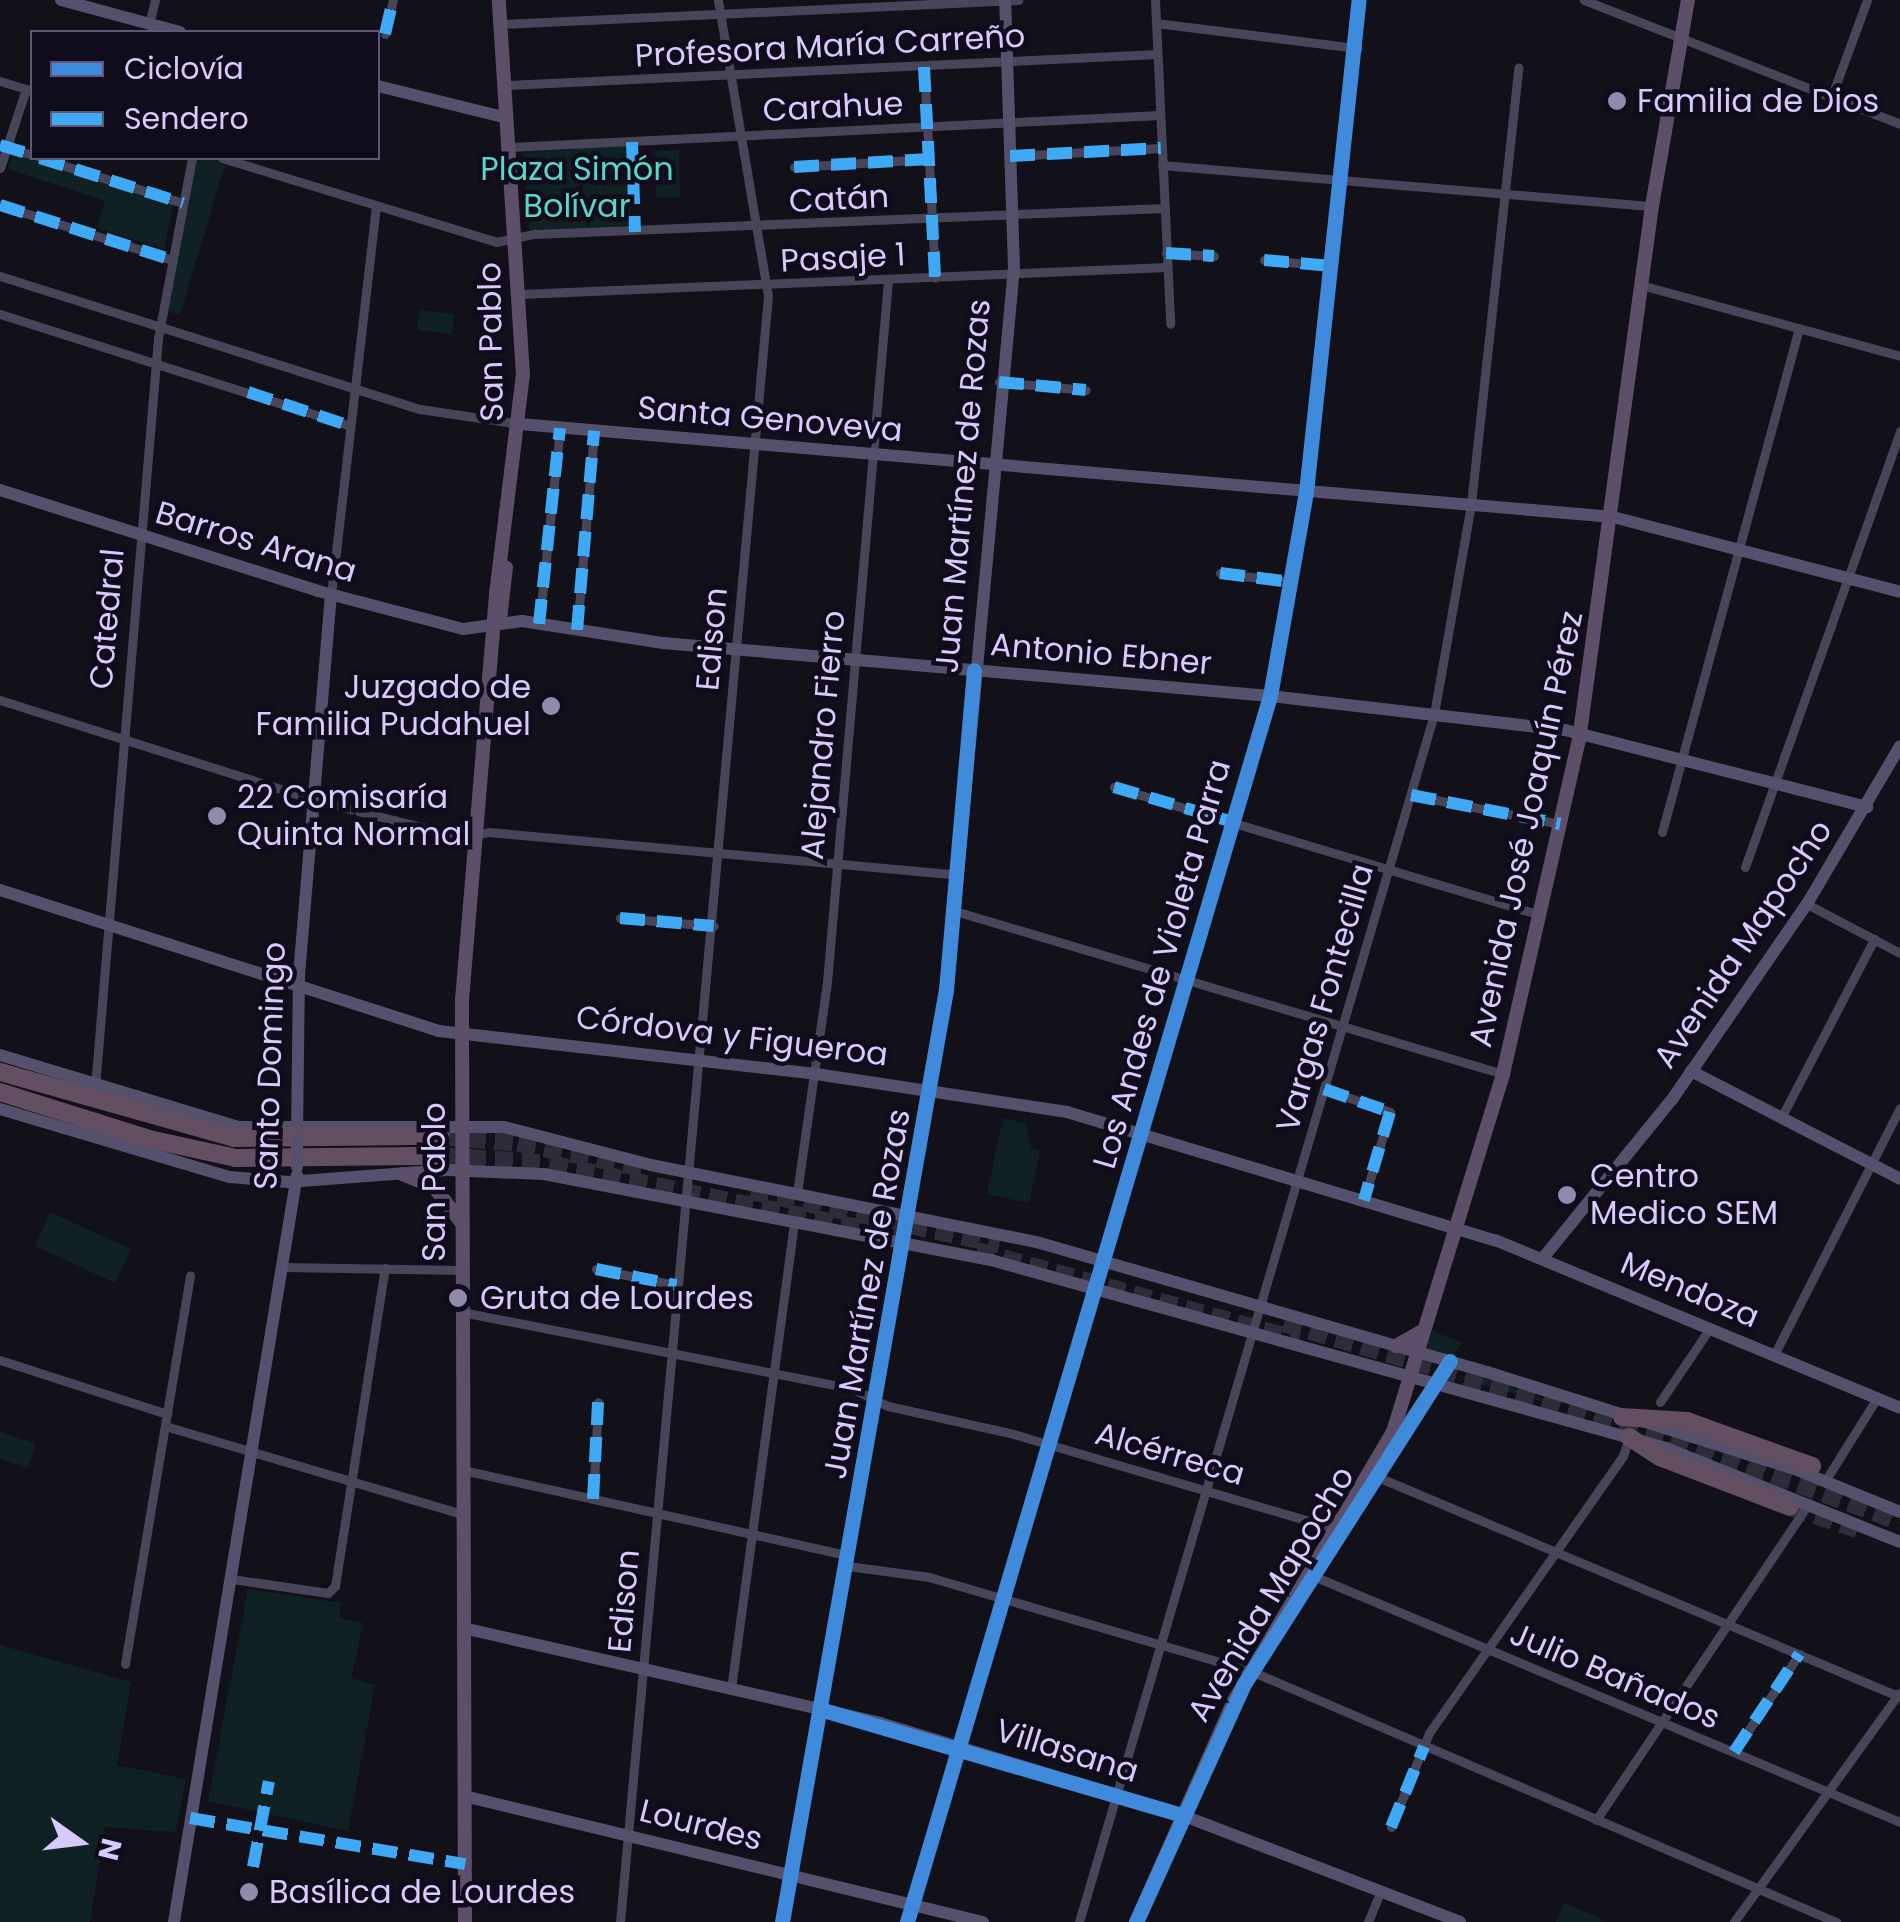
<!DOCTYPE html>
<meta charset="utf-8">
<style>
body{margin:0}
#map{position:relative;width:1900px;height:1922px;overflow:hidden;background:#121018;font-family:Poppins,sans-serif}
div>[style]{position:absolute}
[style*='--x']{left:calc(var(--x)*1px);top:calc(var(--y)*1px);width:calc(var(--w)*1px);rotate:calc(var(--a)*1deg)}
.green>*{inset:0;background:#102124}
.highway-tunnel>*{height:18px;margin-top:-9px;transform-origin:0;background:repeating-linear-gradient(90deg,#2f2c3a 0 18px,transparent 0 27px)}
.street>*{height:9px;margin:-4.5px;padding:0 4.5px;transform-origin:4.5px;border-radius:4.5px;background:#484559}
.secondary>*{height:12px;margin:-6px;padding:0 6px;transform-origin:6px;border-radius:6px;background:#55516c}
.primary>*{height:14px;margin:-7px;padding:0 7px;transform-origin:7px;border-radius:7px;background:#5d4f6a}
.highway>*{height:18px;margin:-9px;padding:0 9px;transform-origin:9px;border-radius:9px;background:#644e62}
.secondary-bridge>*{height:12px;margin:-6px;padding:0 6px;transform-origin:6px;border-radius:6px;background:#55516c}
.quiet>*{height:12px;margin-top:-6px;transform-origin:0;background:repeating-linear-gradient(90deg,#3fa9f5 0 25px,transparent 0 37px)}
.cycleway>*{height:15px;margin:-7.5px;padding:0 7.5px;transform-origin:7.5px;border-radius:7.5px;background:#408adc}
.dots>*{width:28px;height:28px;translate:-50% -50%;box-sizing:border-box;border:5px solid #110c1c;border-radius:50%}
span{translate:-50% -50%;white-space:nowrap;text-align:center;line-height:1.15;-webkit-text-stroke:9px #110c1c;paint-order:stroke}
.street-label{font-size:32px;color:#d6cbfc}
.poi-label{font-size:32px;color:#d6cbfc}
.left{translate:0 -50%;text-align:left}
.right{translate:-100% -50%;text-align:right}
.park-label{font-size:32px;color:#5cd7c6}
.legend{position:absolute;left:30px;top:30px;width:350px;height:130px;box-sizing:border-box;background:#110c1c;border:2px solid #605876;margin:0;padding:12px 18px;list-style:none;font-size:30px;color:#d6cbfc}
.legend li{display:flex;align-items:center;gap:20px;height:50px}
.legend b{width:50px;border:2px solid #605876}
.north{position:absolute;left:30px;top:1792px;width:100px;height:100px;-webkit-text-stroke:8px #110c1c;paint-order:stroke;rotate:104deg;font-size:28px;font-weight:700;line-height:40px;text-align:center;color:#d6cbfc}
.north::after{content:'';display:block;margin:auto;width:35px;height:45px;background:#d6cbfc;clip-path:polygon(50% 0,100% 100%,50% 72%,0 100%)}
</style>
<div id="map">
<div class="green">
<div style="clip-path:polygon(628px 145px,631px 225px,529px 231px,523px 153px)"></div>
<div style="clip-path:polygon(679px 150px,680px 197px,656px 198px,655px 151px)"></div>
<div style="clip-path:polygon(13px 153px,173px 205px,164px 249px,97px 228px,105px 201px,8px 169px)"></div>
<div style="clip-path:polygon(197px 158px,226px 162px,180px 315px,167px 311px)"></div>
<div style="clip-path:polygon(419px 310px,454px 314px,452px 334px,417px 330px)"></div>
<div style="clip-path:polygon(1003px 1118px,1025px 1123px,1032px 1149px,1040px 1151px,1029px 1203px,987px 1194px)"></div>
<div style="clip-path:polygon(50px 1212px,131px 1249px,115px 1283px,35px 1246px)"></div>
<div style="clip-path:polygon(1432px 1331px,1463px 1343px,1451px 1357px,1427px 1349px)"></div>
<div style="clip-path:polygon(1473px 1374px,1508px 1386px,1563px 1407px,1471px 1382px)"></div>
<div style="clip-path:polygon(0 1432px,36px 1444px,28px 1468px,0 1459px)"></div>
<div style="clip-path:polygon(248px 1589px,341px 1603px,339px 1618px,363px 1623px,351px 1678px,375px 1685px,348px 1831px,208px 1801px)"></div>
<div style="clip-path:polygon(0 1645px,131px 1682px,117px 1765px,186px 1779px,175px 1832px,105px 1827px,90px 1922px,0 1922px)"></div>
<div style="clip-path:polygon(1564px 1903px,1602px 1919px,1601px 1922px,1556px 1922px)"></div>
</div>
<div class="highway-tunnel">
<div style="--x:441;--y:1136;--w:77;--a:5.2"></div>
<div style="--x:518;--y:1143;--w:132;--a:11.4"></div>
<div style="--x:441;--y:1156;--w:109;--a:4.2"></div>
<div style="--x:550;--y:1164;--w:359;--a:11.7"></div>
<div style="--x:751;--y:1191;--w:254;--a:12.1"></div>
<div style="--x:977;--y:1251;--w:334;--a:15.5"></div>
<div style="--x:1284;--y:1323;--w:404;--a:16.4"></div>
<div style="--x:1672;--y:1437;--w:243;--a:20.4"></div>
<div style="--x:1790;--y:1507;--w:71;--a:18.2"></div>
</div>
<div class="street">
<div style="--x:1155;--y:0;--w:324;--a:87.3"></div>
<div style="--x:1584;--y:0;--w:339;--a:21.4"></div>
<div style="--x:1156;--y:23;--w:203;--a:7.1"></div>
<div style="--x:149;--y:24;--w:25;--a:-76"></div>
<div style="--x:501;--y:24;--w:518;--a:-2.66"></div>
<div style="--x:385;--y:34;--w:35;--a:-77"></div>
<div style="--x:924;--y:67;--w:211;--a:87"></div>
<div style="--x:0;--y:81;--w:34;--a:17"></div>
<div style="--x:505;--y:85;--w:653;--a:-2.72"></div>
<div style="--x:1831;--y:98;--w:104;--a:-69.8"></div>
<div style="--x:0;--y:145;--w:34;--a:17"></div>
<div style="--x:510;--y:147;--w:651;--a:-2.82"></div>
<div style="--x:1010;--y:156;--w:151;--a:-3"></div>
<div style="--x:40;--y:158;--w:150;--a:17.5"></div>
<div style="--x:222;--y:158;--w:287;--a:17"></div>
<div style="--x:496;--y:242;--w:40;--a:-12"></div>
<div style="--x:535;--y:234;--w:630;--a:-2.37"></div>
<div style="--x:1162;--y:165;--w:492;--a:4.8"></div>
<div style="--x:794;--y:167;--w:135;--a:-3.4"></div>
<div style="--x:0;--y:168;--w:83;--a:-71.8"></div>
<div style="--x:0;--y:205;--w:181;--a:17.7"></div>
<div style="--x:1166;--y:253;--w:48;--a:3.6"></div>
<div style="--x:1264;--y:260;--w:68;--a:5"></div>
<div style="--x:0;--y:276;--w:441;--a:17.6"></div>
<div style="--x:420;--y:409;--w:101;--a:8.5"></div>
<div style="--x:1641;--y:285;--w:269;--a:15.3"></div>
<div style="--x:520;--y:294;--w:648;--a:-2.39"></div>
<div style="--x:0;--y:314;--w:367;--a:17.7"></div>
<div style="--x:999;--y:382;--w:87;--a:5.3"></div>
<div style="--x:1220;--y:573;--w:71;--a:7.3"></div>
<div style="--x:331;--y:595;--w:392;--a:-83.4"></div>
<div style="--x:539;--y:624;--w:197;--a:-83.9"></div>
<div style="--x:577;--y:630;--w:200;--a:-85.1"></div>
<div style="--x:0;--y:700;--w:338;--a:17.6"></div>
<div style="--x:322;--y:802;--w:143;--a:14.1"></div>
<div style="--x:461;--y:837;--w:28;--a:-10"></div>
<div style="--x:489;--y:832;--w:471;--a:5.2"></div>
<div style="--x:1114;--y:787;--w:446;--a:16.7"></div>
<div style="--x:1411;--y:795;--w:152;--a:11"></div>
<div style="--x:1662;--y:832;--w:522;--a:-74.79"></div>
<div style="--x:1745;--y:867;--w:463;--a:-70.4"></div>
<div style="--x:1807;--y:904;--w:105;--a:27.8"></div>
<div style="--x:955;--y:911;--w:572;--a:16.56"></div>
<div style="--x:620;--y:918;--w:94;--a:4.9"></div>
<div style="--x:95;--y:1087;--w:752;--a:-85.19"></div>
<div style="--x:158;--y:338;--w:183;--a:-79.3"></div>
<div style="--x:1324;--y:1089;--w:70;--a:19.2"></div>
<div style="--x:1390;--y:1112;--w:92;--a:106.5"></div>
<div style="--x:1781;--y:1118;--w:202;--a:-62.5"></div>
<div style="--x:797;--y:1193;--w:213;--a:-81.9"></div>
<div style="--x:827;--y:982;--w:704;--a:-85.03"></div>
<div style="--x:284;--y:1267;--w:178;--a:1"></div>
<div style="--x:596;--y:1269;--w:82;--a:11.3"></div>
<div style="--x:462;--y:1312;--w:399;--a:11.1"></div>
<div style="--x:853;--y:1389;--w:39;--a:26"></div>
<div style="--x:888;--y:1406;--w:125;--a:12.5"></div>
<div style="--x:1010;--y:1433;--w:343;--a:16.4"></div>
<div style="--x:1774;--y:1355;--w:277;--a:-63"></div>
<div style="--x:0;--y:1360;--w:176;--a:17.9"></div>
<div style="--x:1660;--y:1402;--w:89;--a:-56"></div>
<div style="--x:165;--y:1426;--w:311;--a:16.5"></div>
<div style="--x:463;--y:1470;--w:393;--a:12.5"></div>
<div style="--x:1373;--y:1475;--w:572;--a:22.84"></div>
<div style="--x:1825;--y:1481;--w:98;--a:-57.9"></div>
<div style="--x:593;--y:1499;--w:97;--a:-87"></div>
<div style="--x:848;--y:1566;--w:82;--a:7.7"></div>
<div style="--x:929;--y:1577;--w:335;--a:16.3"></div>
<div style="--x:1251;--y:1671;--w:637;--a:23.22"></div>
<div style="--x:1311;--y:1575;--w:639;--a:22.75"></div>
<div style="--x:232;--y:1579;--w:97;--a:8.3"></div>
<div style="--x:328;--y:1593;--w:10;--a:-45"></div>
<div style="--x:335;--y:1586;--w:322;--a:-81.1"></div>
<div style="--x:125;--y:1664;--w:394;--a:-80.5"></div>
<div style="--x:731;--y:1689;--w:472;--a:-82.3"></div>
<div style="--x:1734;--y:1752;--w:118;--a:-56.4"></div>
<div style="--x:1596;--y:1820;--w:382;--a:-56.1"></div>
<div style="--x:1391;--y:1827;--w:101;--a:-68"></div>
<div style="--x:1429;--y:1733;--w:338;--a:-55"></div>
<div style="--x:1623;--y:1456;--w:20;--a:-72"></div>
<div style="--x:620;--y:1922;--w:1633;--a:-84.8"></div>
<div style="--x:768;--y:296;--w:300;--a:-99.6"></div>
<div style="--x:1079;--y:1922;--w:1259;--a:-73.62"></div>
<div style="--x:1434;--y:714;--w:213;--a:-80"></div>
<div style="--x:1471;--y:504;--w:439;--a:-83.8"></div>
<div style="--x:1368;--y:1922;--w:32;--a:-68"></div>
<div style="--x:1734;--y:1922;--w:282;--a:-54.2"></div>
</div>
<div class="secondary">
<div style="--x:61;--y:0;--w:123;--a:15.1"></div>
<div style="--x:378;--y:86;--w:133;--a:13.9"></div>
<div style="--x:520;--y:424;--w:1097;--a:4.86"></div>
<div style="--x:1613;--y:517;--w:297;--a:14.6"></div>
<div style="--x:0;--y:490;--w:334;--a:17.6"></div>
<div style="--x:318;--y:591;--w:150;--a:14.7"></div>
<div style="--x:463;--y:629;--w:60;--a:-7.7"></div>
<div style="--x:522;--y:621;--w:143;--a:8.9"></div>
<div style="--x:663;--y:643;--w:609;--a:4.99"></div>
<div style="--x:1270;--y:696;--w:297;--a:6.6"></div>
<div style="--x:1565;--y:730;--w:312;--a:14.3"></div>
<div style="--x:0;--y:890;--w:461;--a:17.8"></div>
<div style="--x:439;--y:1031;--w:379;--a:6.5"></div>
<div style="--x:816;--y:1074;--w:254;--a:8.6"></div>
<div style="--x:1067;--y:1112;--w:447;--a:16.7"></div>
<div style="--x:1495;--y:1240;--w:438;--a:22.5"></div>
<div style="--x:0;--y:1055;--w:250;--a:16.8"></div>
<div style="--x:239;--y:1127;--w:265;--a:0"></div>
<div style="--x:504;--y:1127;--w:152;--a:14.5"></div>
<div style="--x:651;--y:1165;--w:397;--a:11.3"></div>
<div style="--x:1040;--y:1243;--w:465;--a:16.1"></div>
<div style="--x:1487;--y:1372;--w:325;--a:17.5"></div>
<div style="--x:1797;--y:1470;--w:111;--a:22.2"></div>
<div style="--x:1691;--y:1071;--w:235;--a:27.3"></div>
<div style="--x:0;--y:1109;--w:240;--a:16.5"></div>
<div style="--x:230;--y:1177;--w:58;--a:4.9"></div>
<div style="--x:288;--y:1182;--w:159;--a:-4.3"></div>
<div style="--x:447;--y:1170;--w:97;--a:2.4"></div>
<div style="--x:544;--y:1174;--w:455;--a:10.9"></div>
<div style="--x:991;--y:1260;--w:701;--a:15.56"></div>
<div style="--x:1666;--y:1448;--w:252;--a:21.9"></div>
<div style="--x:297;--y:1136;--w:161;--a:-89.3"></div>
<div style="--x:299;--y:975;--w:381;--a:-85.2"></div>
<div style="--x:1543;--y:1258;--w:206;--a:-50.9"></div>
<div style="--x:1673;--y:1098;--w:236;--a:-55.4"></div>
<div style="--x:1807;--y:904;--w:183;--a:-59.5"></div>
<div style="--x:1373;--y:1475;--w:138;--a:-56"></div>
<div style="--x:463;--y:1628;--w:428;--a:12.8"></div>
<div style="--x:880;--y:1723;--w:313;--a:16.9"></div>
<div style="--x:1179;--y:1814;--w:301;--a:21"></div>
<div style="--x:464;--y:1796;--w:534;--a:13.65"></div>
<div style="--x:174;--y:1922;--w:757;--a:-80.65"></div>
<div style="--x:782;--y:1922;--w:977;--a:-80.09"></div>
<div style="--x:950;--y:960;--w:695;--a:-84.72"></div>
<div style="--x:1014;--y:268;--w:268;--a:-91.9"></div>
<div style="--x:907;--y:1922;--w:1279;--a:-73.51"></div>
<div style="--x:1270;--y:696;--w:207;--a:-80"></div>
<div style="--x:1306;--y:492;--w:495;--a:-83.9"></div>
</div>
<div class="primary">
<div style="--x:500;--y:619;--w:52;--a:-83.4"></div>
<div style="--x:402;--y:1174;--w:35;--a:22"></div>
<div style="--x:434;--y:1187;--w:44;--a:52.4"></div>
<div style="--x:1396;--y:1346;--w:32;--a:-30"></div>
<div style="--x:465;--y:1922;--w:922;--a:-90.19"></div>
<div style="--x:462;--y:1000;--w:407;--a:-85.2"></div>
<div style="--x:496;--y:594;--w:221;--a:-83"></div>
<div style="--x:523;--y:375;--w:376;--a:-93.7"></div>
<div style="--x:1136;--y:1922;--w:244;--a:-66.1"></div>
<div style="--x:1235;--y:1699;--w:310;--a:-59.4"></div>
<div style="--x:1393;--y:1432;--w:375;--a:-72.9"></div>
<div style="--x:1503;--y:1074;--w:343;--a:-77.2"></div>
<div style="--x:1579;--y:740;--w:539;--a:-82.22"></div>
<div style="--x:1652;--y:206;--w:209;--a:-80.1"></div>
</div>
<div class="highway">
<div style="--x:0;--y:1072;--w:244;--a:15.7"></div>
<div style="--x:235;--y:1138;--w:206;--a:-0.6"></div>
<div style="--x:0;--y:1092;--w:156;--a:17.5"></div>
<div style="--x:149;--y:1139;--w:89;--a:12.3"></div>
<div style="--x:236;--y:1158;--w:205;--a:-0.6"></div>
<div style="--x:1622;--y:1417;--w:65;--a:3.5"></div>
<div style="--x:1687;--y:1421;--w:133;--a:19.8"></div>
<div style="--x:1629;--y:1437;--w:37;--a:33"></div>
<div style="--x:1660;--y:1457;--w:139;--a:21"></div>
</div>
<div class="secondary-bridge">
<div style="--x:297;--y:1139;--w:28;--a:90"></div>
</div>
<div class="quiet">
<div style="--x:385;--y:34;--w:35;--a:-77"></div>
<div style="--x:924;--y:67;--w:211;--a:87"></div>
<div style="--x:632;--y:142;--w:90;--a:88.1"></div>
<div style="--x:0;--y:145;--w:34;--a:17"></div>
<div style="--x:1010;--y:156;--w:151;--a:-3"></div>
<div style="--x:40;--y:158;--w:150;--a:17.5"></div>
<div style="--x:794;--y:167;--w:135;--a:-3.4"></div>
<div style="--x:0;--y:205;--w:181;--a:17.7"></div>
<div style="--x:1166;--y:253;--w:48;--a:3.6"></div>
<div style="--x:1264;--y:260;--w:68;--a:5"></div>
<div style="--x:999;--y:382;--w:87;--a:5.3"></div>
<div style="--x:248;--y:392;--w:108;--a:18.4"></div>
<div style="--x:1220;--y:573;--w:71;--a:7.3"></div>
<div style="--x:539;--y:624;--w:197;--a:-83.9"></div>
<div style="--x:577;--y:630;--w:200;--a:-85.1"></div>
<div style="--x:1114;--y:787;--w:124;--a:16.4"></div>
<div style="--x:1411;--y:795;--w:152;--a:11"></div>
<div style="--x:620;--y:918;--w:94;--a:4.9"></div>
<div style="--x:1324;--y:1089;--w:70;--a:19.2"></div>
<div style="--x:1390;--y:1112;--w:92;--a:106.5"></div>
<div style="--x:596;--y:1269;--w:82;--a:11.3"></div>
<div style="--x:593;--y:1499;--w:97;--a:-87"></div>
<div style="--x:1734;--y:1752;--w:118;--a:-56.4"></div>
<div style="--x:190;--y:1818;--w:279;--a:9.5"></div>
<div style="--x:1391;--y:1827;--w:87;--a:-67.6"></div>
<div style="--x:253;--y:1867;--w:87;--a:-79.5"></div>
</div>
<div class="cycleway">
<div style="--x:823;--y:1710;--w:371;--a:16.3"></div>
<div style="--x:782;--y:1922;--w:946;--a:-80.02"></div>
<div style="--x:946;--y:990;--w:321;--a:-85"></div>
<div style="--x:907;--y:1922;--w:1279;--a:-73.51"></div>
<div style="--x:1270;--y:696;--w:207;--a:-80"></div>
<div style="--x:1306;--y:492;--w:495;--a:-83.9"></div>
<div style="--x:1136;--y:1922;--w:261;--a:-65.6"></div>
<div style="--x:1244;--y:1684;--w:383;--a:-57.5"></div>
</div>
<div class="dots">
<div style="left:1617px;top:101px;background:#918aac"></div>
<div style="left:551px;top:706px;background:#918aac"></div>
<div style="left:217px;top:816px;background:#918aac"></div>
<div style="left:1567px;top:1195px;background:#918aac"></div>
<div style="left:458px;top:1298px;background:#918aac"></div>
<div style="left:249px;top:1892px;background:#918aac"></div>
</div>
<div class="street-label">
<span style="left:830px;top:46px;rotate:-3deg">Profesora María Carreño</span>
<span style="left:833px;top:107px;rotate:-3deg">Carahue</span>
<span style="left:839px;top:199px;rotate:-3deg">Catán</span>
<span style="left:843px;top:258px;rotate:-3deg">Pasaje 1</span>
<span style="left:491px;top:342px;rotate:-91deg">San Pablo</span>
<span style="left:770px;top:419px;rotate:5deg">Santa Genoveva</span>
<span style="left:963px;top:486px;rotate:-85deg">Juan Martínez de Rozas</span>
<span style="left:256px;top:542px;rotate:17deg">Barros Arana</span>
<span style="left:107px;top:619px;rotate:-85deg">Catedral</span>
<span style="left:712px;top:639px;rotate:-85deg">Edison</span>
<span style="left:1101px;top:654px;rotate:5deg">Antonio Ebner</span>
<span style="left:823px;top:735px;rotate:-85deg">Alejandro Fierro</span>
<span style="left:1526px;top:829px;rotate:-78deg">Avenida José Joaquín Pérez</span>
<span style="left:1743px;top:944px;rotate:-56deg">Avenida Mapocho</span>
<span style="left:1162px;top:964px;rotate:-74deg">Los Andes de Violeta Parra</span>
<span style="left:1325px;top:998px;rotate:-74deg">Vargas Fontecilla</span>
<span style="left:732px;top:1036px;rotate:7deg">Córdova y Figueroa</span>
<span style="left:270px;top:1066px;rotate:-88deg">Santo Domingo</span>
<span style="left:434px;top:1182px;rotate:-90deg">San Pablo</span>
<span style="left:1690px;top:1290px;rotate:23deg">Mendoza</span>
<span style="left:867px;top:1294px;rotate:-80deg">Juan Martínez de Rozas</span>
<span style="left:1170px;top:1454px;rotate:16deg">Alcérreca</span>
<span style="left:1271px;top:1594px;rotate:-59deg">Avenida Mapocho</span>
<span style="left:624px;top:1601px;rotate:-85deg">Edison</span>
<span style="left:1615px;top:1676px;rotate:23deg">Julio Bañados</span>
<span style="left:1067px;top:1751px;rotate:17deg">Villasana</span>
<span style="left:701px;top:1825px;rotate:14deg">Lourdes</span>
</div>
<div class="poi-label">
<span class="left" style="left:1637px;top:101px">Familia de Dios</span>
<span class="right" style="left:531px;top:706px">Juzgado de<br>Familia Pudahuel</span>
<span class="left" style="left:237px;top:816px">22 Comisaría<br>Quinta Normal</span>
<span class="left" style="left:1590px;top:1195px">Centro<br>Medico SEM</span>
<span class="left" style="left:480px;top:1298px">Gruta de Lourdes</span>
<span class="left" style="left:269px;top:1892px">Basílica de Lourdes</span>
</div>
<div class="park-label">
<span style="left:577px;top:188px">Plaza Simón<br>Bolívar</span>
</div>
<ul class="legend">
<li><b style="height:12px;background:#408adc"></b>Ciclovía</li>
<li><b style="height:12px;background:#3fa9f5"></b>Sendero</li>
</ul>
<div class="north">N</div>
</div>
